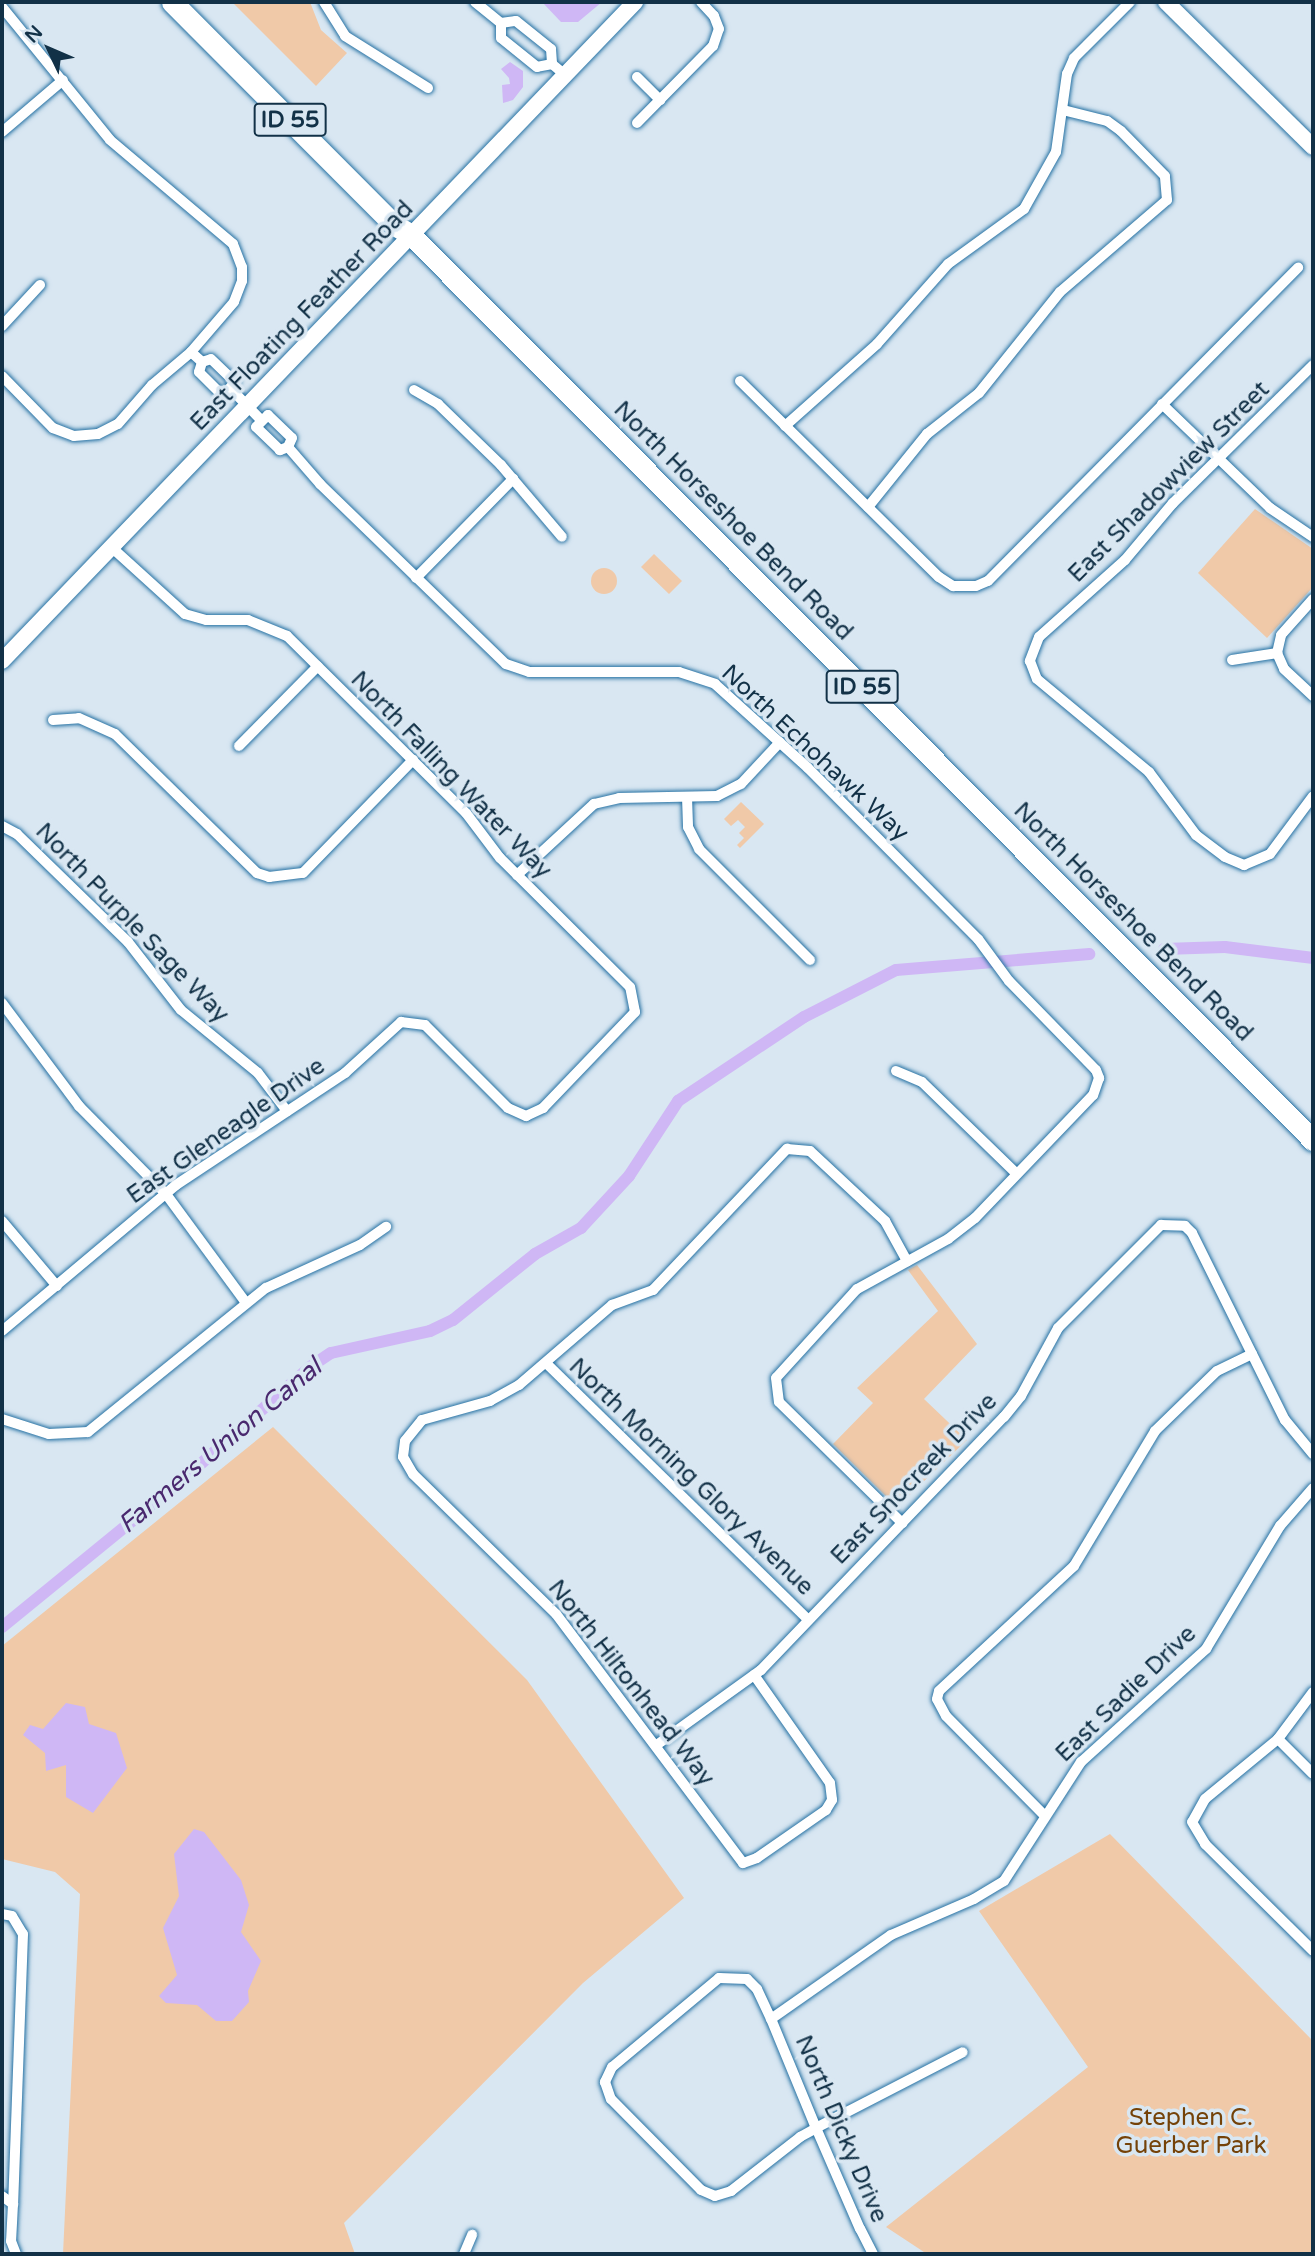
<!DOCTYPE html>
<style>
body{margin:0}
#map{position:relative;width:1315px;height:2256px;overflow:hidden;background:#d9e7f2;font-family:"Varela Round",sans-serif}
div>[style]{position:absolute}
[style*='--x']{left:calc(var(--x)*1px);top:calc(var(--y)*1px);width:calc(var(--w)*1px);rotate:calc(var(--a)*1deg)}
.green>*{inset:0;background:#f0c9a8}
.round{border-radius:50%}
.water>*{inset:0;background:#cfb7f5}
.canal>*{height:12px;margin:-6px;padding:0 6px;transform-origin:6px;border-radius:6px;background:#cfb7f5}
.roads{filter:drop-shadow(0 0 2px #2571a3) drop-shadow(0 0 2px #2571a3)}
.street>*{height:10px;margin:-5px;padding:0 5px;transform-origin:5px;border-radius:5px;background:#fff}
.secondary>*{height:16px;margin:-8px;padding:0 8px;transform-origin:8px;border-radius:8px;background:#fff}
.highway>*{height:21px;margin:-10.5px;padding:0 10.5px;transform-origin:10.5px;border-radius:10.5px;background:#fff}
span{translate:-50% -50%;white-space:nowrap;text-align:center;line-height:1.15;-webkit-text-stroke:7px #d9e7f2;paint-order:stroke}
.shield-label span{padding:2px 5px;background:#d9e7f2;border:2px solid;border-radius:5px;-webkit-text-stroke-width:0}
.shield-label{font-size:23px;color:#123147;font-weight:700}
.street-label{font-size:24px;color:#123147}
.park-label{font-size:24px;color:#744208}
.water-label{font-size:26px;color:#49286e;font-style:italic}
.frame{position:absolute;inset:0;border:4px solid #123147;pointer-events:none}
.north{position:absolute;left:14px;top:14px;width:70px;height:70px;-webkit-text-stroke:5px #d9e7f2;paint-order:stroke;rotate:314deg;font-size:19px;font-weight:700;line-height:28px;text-align:center;color:#123147}
.north::after{content:'';display:block;margin:auto;width:24px;height:32px;background:#123147;clip-path:polygon(50% 0,100% 100%,50% 72%,0 100%)}
</style>
<div id="map">
<div class="green">
<div style="clip-path:polygon(232px 2px,310px 2px,321px 30px,347px 53px,316px 86px)"></div>
<div style="clip-path:polygon(1255px 509px,1313px 549px,1313px 587px,1267px 638px,1198px 573px)"></div>
<div style="clip-path:polygon(654px 554px,682px 581px,669px 594px,641px 567px)"></div>
<div class="round" style="left:591px;top:568px;width:26px;height:26px"></div>
<div style="clip-path:polygon(741px 802px,764px 824px,740px 848px,737px 845px,744px 838px,739px 833px,745px 827px,738px 820px,731px 826px,724px 819px)"></div>
<div style="clip-path:polygon(917px 1265px,977px 1344px,924px 1399px,967px 1440px,897px 1507px,833px 1444px,873px 1403px,857px 1388px,938px 1311px,908px 1270px)"></div>
<div style="clip-path:polygon(273px 1427px,527px 1680px,684px 1898px,583px 1983px,344px 2223px,355px 2254px,63px 2254px,80px 1894px,55px 1872px,2px 1859px,2px 1646px)"></div>
<div style="clip-path:polygon(1110px 1834px,1313px 2041px,1313px 2254px,927px 2254px,886px 2227px,1088px 2067px,979px 1911px)"></div>
</div>
<div class="water">
<div style="clip-path:polygon(542px 2px,602px 2px,578px 22px,561px 22px)"></div>
<div style="clip-path:polygon(510px 62px,523px 71px,523px 87px,513px 100px,503px 103px,502px 85px,510px 84px,509px 78px,501px 69px)"></div>
<div style="clip-path:polygon(66px 1703px,85px 1707px,89px 1724px,116px 1733px,127px 1768px,93px 1813px,66px 1797px,66px 1765px,46px 1771px,45px 1753px,23px 1735px,30px 1725px,43px 1729px)"></div>
<div style="clip-path:polygon(194px 1829px,204px 1832px,241px 1880px,249px 1905px,241px 1932px,261px 1961px,248px 1991px,249px 2002px,232px 2021px,216px 2021px,197px 2005px,166px 2003px,159px 1996px,177px 1975px,163px 1928px,179px 1896px,174px 1854px)"></div>
</div>
<div class="canal">
<div style="--x:1164;--y:949;--w:61;--a:-1.9"></div>
<div style="--x:1225;--y:947;--w:89;--a:7.1"></div>
<div style="--x:2;--y:1627;--w:239;--a:-39.2"></div>
<div style="--x:187;--y:1476;--w:164;--a:-41.5"></div>
<div style="--x:310;--y:1367;--w:25;--a:-34"></div>
<div style="--x:331;--y:1353;--w:101;--a:-12.5"></div>
<div style="--x:430;--y:1331;--w:25;--a:-26"></div>
<div style="--x:453;--y:1320;--w:105;--a:-38.8"></div>
<div style="--x:535;--y:1254;--w:53;--a:-29.5"></div>
<div style="--x:581;--y:1228;--w:71;--a:-47.3"></div>
<div style="--x:629;--y:1176;--w:90;--a:-56.8"></div>
<div style="--x:678;--y:1101;--w:151;--a:-33.7"></div>
<div style="--x:804;--y:1017;--w:103;--a:-27.1"></div>
<div style="--x:896;--y:970;--w:194;--a:-4.7"></div>
</div>
<div class="roads">
<div class="street">
<div style="--x:324;--y:2;--w:40;--a:58"></div>
<div style="--x:345;--y:36;--w:98;--a:32.1"></div>
<div style="--x:475;--y:2;--w:33;--a:39"></div>
<div style="--x:2;--y:7;--w:171;--a:50.9"></div>
<div style="--x:110;--y:140;--w:161;--a:40.2"></div>
<div style="--x:233;--y:244;--w:25;--a:69"></div>
<div style="--x:242;--y:267;--w:14;--a:90"></div>
<div style="--x:242;--y:281;--w:22;--a:111"></div>
<div style="--x:234;--y:302;--w:66;--a:130.7"></div>
<div style="--x:191;--y:352;--w:15;--a:42"></div>
<div style="--x:552;--y:64;--w:15;--a:169"></div>
<div style="--x:537;--y:67;--w:46;--a:-141.1"></div>
<div style="--x:501;--y:38;--w:15;--a:-90"></div>
<div style="--x:501;--y:23;--w:15;--a:-8"></div>
<div style="--x:516;--y:21;--w:45;--a:38.7"></div>
<div style="--x:551;--y:49;--w:15;--a:86"></div>
<div style="--x:552;--y:64;--w:17;--a:40"></div>
<div style="--x:637;--y:77;--w:33;--a:45"></div>
<div style="--x:637;--y:123;--w:108;--a:-45.4"></div>
<div style="--x:713;--y:46;--w:18;--a:-71"></div>
<div style="--x:719;--y:29;--w:14;--a:-111"></div>
<div style="--x:714;--y:16;--w:19;--a:-133"></div>
<div style="--x:2;--y:132;--w:80;--a:-40.4"></div>
<div style="--x:2;--y:326;--w:56;--a:-47.2"></div>
<div style="--x:211;--y:359;--w:33;--a:44"></div>
<div style="--x:235;--y:382;--w:18;--a:131"></div>
<div style="--x:223;--y:396;--w:34;--a:-135"></div>
<div style="--x:199;--y:372;--w:10;--a:-73"></div>
<div style="--x:202;--y:362;--w:9;--a:-18"></div>
<div style="--x:1313;--y:365;--w:197;--a:135.4"></div>
<div style="--x:1173;--y:503;--w:75;--a:130.1"></div>
<div style="--x:1125;--y:560;--w:115;--a:138.2"></div>
<div style="--x:1039;--y:637;--w:26;--a:111"></div>
<div style="--x:1030;--y:661;--w:19;--a:69"></div>
<div style="--x:1037;--y:679;--w:146;--a:39.7"></div>
<div style="--x:1149;--y:772;--w:79;--a:53.3"></div>
<div style="--x:1196;--y:835;--w:36;--a:37"></div>
<div style="--x:1225;--y:857;--w:21;--a:23"></div>
<div style="--x:1244;--y:865;--w:28;--a:-23"></div>
<div style="--x:1270;--y:854;--w:72;--a:-53.4"></div>
<div style="--x:2;--y:376;--w:73;--a:45.6"></div>
<div style="--x:53;--y:428;--w:22;--a:21"></div>
<div style="--x:74;--y:436;--w:24;--a:-5"></div>
<div style="--x:98;--y:434;--w:22;--a:-27"></div>
<div style="--x:118;--y:424;--w:52;--a:-48.9"></div>
<div style="--x:152;--y:385;--w:51;--a:-40.2"></div>
<div style="--x:740;--y:381;--w:279;--a:44.6"></div>
<div style="--x:939;--y:577;--w:17;--a:33"></div>
<div style="--x:953;--y:586;--w:23;--a:0"></div>
<div style="--x:976;--y:586;--w:13;--a:-23"></div>
<div style="--x:988;--y:581;--w:441;--a:-45.3"></div>
<div style="--x:232;--y:390;--w:40;--a:46"></div>
<div style="--x:414;--y:390;--w:28;--a:30"></div>
<div style="--x:438;--y:404;--w:88;--a:44.1"></div>
<div style="--x:501;--y:465;--w:94;--a:49.7"></div>
<div style="--x:1162;--y:404;--w:150;--a:43.9"></div>
<div style="--x:1270;--y:508;--w:52;--a:34"></div>
<div style="--x:268;--y:415;--w:33;--a:44"></div>
<div style="--x:292;--y:438;--w:10;--a:114"></div>
<div style="--x:288;--y:447;--w:9;--a:159"></div>
<div style="--x:280;--y:450;--w:33;--a:-136"></div>
<div style="--x:256;--y:427;--w:17;--a:-45"></div>
<div style="--x:785;--y:426;--w:123;--a:-41.7"></div>
<div style="--x:877;--y:344;--w:107;--a:-48.4"></div>
<div style="--x:948;--y:264;--w:94;--a:-35.9"></div>
<div style="--x:1024;--y:209;--w:65;--a:-60.7"></div>
<div style="--x:1056;--y:152;--w:79;--a:-82"></div>
<div style="--x:1067;--y:74;--w:17;--a:-66"></div>
<div style="--x:1074;--y:58;--w:79;--a:-45"></div>
<div style="--x:288;--y:447;--w:49;--a:49.1"></div>
<div style="--x:320;--y:484;--w:259;--a:44.1"></div>
<div style="--x:506;--y:664;--w:24;--a:19"></div>
<div style="--x:529;--y:672;--w:150;--a:0"></div>
<div style="--x:679;--y:672;--w:38;--a:18"></div>
<div style="--x:715;--y:684;--w:125;--a:42.1"></div>
<div style="--x:808;--y:768;--w:241;--a:45.2"></div>
<div style="--x:978;--y:939;--w:52;--a:53.6"></div>
<div style="--x:1009;--y:981;--w:124;--a:45.7"></div>
<div style="--x:1096;--y:1070;--w:9;--a:69"></div>
<div style="--x:1099;--y:1078;--w:18;--a:109"></div>
<div style="--x:1093;--y:1095;--w:170;--a:133.8"></div>
<div style="--x:975;--y:1218;--w:34;--a:142"></div>
<div style="--x:948;--y:1239;--w:104;--a:151.2"></div>
<div style="--x:857;--y:1289;--w:120;--a:132.3"></div>
<div style="--x:776;--y:1378;--w:24;--a:83"></div>
<div style="--x:779;--y:1402;--w:173;--a:44.5"></div>
<div style="--x:868;--y:507;--w:94;--a:-51.1"></div>
<div style="--x:927;--y:434;--w:66;--a:-38.3"></div>
<div style="--x:979;--y:393;--w:129;--a:-51.3"></div>
<div style="--x:1060;--y:292;--w:141;--a:-40.7"></div>
<div style="--x:1167;--y:200;--w:24;--a:-95"></div>
<div style="--x:1165;--y:176;--w:63;--a:-134.4"></div>
<div style="--x:1121;--y:131;--w:17;--a:-144"></div>
<div style="--x:1107;--y:121;--w:45;--a:-166"></div>
<div style="--x:416;--y:578;--w:139;--a:-45.6"></div>
<div style="--x:1277;--y:653;--w:17;--a:66"></div>
<div style="--x:1284;--y:669;--w:40;--a:43"></div>
<div style="--x:1232;--y:660;--w:46;--a:-8.8"></div>
<div style="--x:1277;--y:653;--w:18;--a:-77"></div>
<div style="--x:1281;--y:635;--w:48;--a:-48.4"></div>
<div style="--x:53;--y:720;--w:26;--a:-4"></div>
<div style="--x:79;--y:718;--w:39;--a:24"></div>
<div style="--x:115;--y:734;--w:199;--a:44.4"></div>
<div style="--x:257;--y:873;--w:13;--a:18"></div>
<div style="--x:269;--y:877;--w:34;--a:-7"></div>
<div style="--x:303;--y:873;--w:158;--a:-45.8"></div>
<div style="--x:239;--y:746;--w:112;--a:-45.4"></div>
<div style="--x:687;--y:797;--w:30;--a:88"></div>
<div style="--x:688;--y:827;--w:25;--a:63"></div>
<div style="--x:699;--y:849;--w:157;--a:45"></div>
<div style="--x:2;--y:826;--w:17;--a:28"></div>
<div style="--x:17;--y:834;--w:155;--a:44.2"></div>
<div style="--x:128;--y:942;--w:86;--a:52.1"></div>
<div style="--x:181;--y:1010;--w:99;--a:39.3"></div>
<div style="--x:258;--y:1073;--w:48;--a:52.7"></div>
<div style="--x:517;--y:875;--w:105;--a:-42.7"></div>
<div style="--x:594;--y:804;--w:26;--a:-13"></div>
<div style="--x:619;--y:798;--w:98;--a:-1.2"></div>
<div style="--x:717;--y:796;--w:27;--a:-27"></div>
<div style="--x:741;--y:784;--w:57;--a:-47.1"></div>
<div style="--x:2;--y:1003;--w:129;--a:53.2"></div>
<div style="--x:79;--y:1106;--w:124;--a:45.3"></div>
<div style="--x:166;--y:1194;--w:135;--a:53.7"></div>
<div style="--x:896;--y:1071;--w:28;--a:23"></div>
<div style="--x:922;--y:1082;--w:132;--a:44.1"></div>
<div style="--x:2;--y:1221;--w:85;--a:49.8"></div>
<div style="--x:2;--y:1331;--w:227;--a:-40"></div>
<div style="--x:176;--y:1185;--w:203;--a:-33.5"></div>
<div style="--x:345;--y:1073;--w:76;--a:-42.3"></div>
<div style="--x:401;--y:1022;--w:24;--a:7"></div>
<div style="--x:425;--y:1025;--w:117;--a:45"></div>
<div style="--x:508;--y:1108;--w:20;--a:24"></div>
<div style="--x:526;--y:1116;--w:19;--a:-25"></div>
<div style="--x:543;--y:1108;--w:133;--a:-46.2"></div>
<div style="--x:635;--y:1012;--w:25;--a:-101"></div>
<div style="--x:630;--y:987;--w:183;--a:-135.2"></div>
<div style="--x:500;--y:858;--w:56;--a:-127.1"></div>
<div style="--x:466;--y:813;--w:252;--a:-135.3"></div>
<div style="--x:287;--y:636;--w:42;--a:-157.7"></div>
<div style="--x:248;--y:620;--w:42;--a:180"></div>
<div style="--x:206;--y:620;--w:22;--a:-164"></div>
<div style="--x:185;--y:614;--w:100;--a:-137.8"></div>
<div style="--x:546;--y:1363;--w:367;--a:44.4"></div>
<div style="--x:2;--y:1419;--w:49;--a:17.7"></div>
<div style="--x:49;--y:1434;--w:39;--a:-3"></div>
<div style="--x:88;--y:1432;--w:229;--a:-39"></div>
<div style="--x:266;--y:1288;--w:103;--a:-24.6"></div>
<div style="--x:360;--y:1245;--w:32;--a:-35"></div>
<div style="--x:754;--y:1675;--w:132;--a:54.9"></div>
<div style="--x:830;--y:1783;--w:17;--a:83"></div>
<div style="--x:832;--y:1800;--w:12;--a:121"></div>
<div style="--x:826;--y:1810;--w:84;--a:145.2"></div>
<div style="--x:757;--y:1858;--w:15;--a:160"></div>
<div style="--x:743;--y:1863;--w:311;--a:-126.9"></div>
<div style="--x:556;--y:1614;--w:200;--a:-135.6"></div>
<div style="--x:413;--y:1474;--w:20;--a:-120"></div>
<div style="--x:403;--y:1457;--w:16;--a:-83"></div>
<div style="--x:405;--y:1441;--w:27;--a:-51"></div>
<div style="--x:422;--y:1420;--w:71;--a:-15.6"></div>
<div style="--x:490;--y:1401;--w:33;--a:-29"></div>
<div style="--x:519;--y:1385;--w:123;--a:-40.7"></div>
<div style="--x:612;--y:1305;--w:44;--a:-20.1"></div>
<div style="--x:653;--y:1290;--w:195;--a:-46.5"></div>
<div style="--x:787;--y:1149;--w:23;--a:5"></div>
<div style="--x:810;--y:1151;--w:103;--a:43"></div>
<div style="--x:885;--y:1221;--w:46;--a:61.2"></div>
<div style="--x:1313;--y:1692;--w:59;--a:126.7"></div>
<div style="--x:1278;--y:1739;--w:94;--a:140.6"></div>
<div style="--x:1205;--y:1799;--w:26;--a:119"></div>
<div style="--x:1192;--y:1822;--w:26;--a:59"></div>
<div style="--x:1205;--y:1844;--w:152;--a:44.7"></div>
<div style="--x:1278;--y:1739;--w:49;--a:45"></div>
<div style="--x:658;--y:1744;--w:127;--a:-35.7"></div>
<div style="--x:761;--y:1670;--w:351;--a:-46.2"></div>
<div style="--x:1004;--y:1417;--w:27;--a:-51"></div>
<div style="--x:1021;--y:1396;--w:77;--a:-61.4"></div>
<div style="--x:1058;--y:1328;--w:146;--a:-45"></div>
<div style="--x:1161;--y:1225;--w:24;--a:2"></div>
<div style="--x:1185;--y:1226;--w:10;--a:45"></div>
<div style="--x:1192;--y:1233;--w:209;--a:63.6"></div>
<div style="--x:1285;--y:1420;--w:44;--a:50.5"></div>
<div style="--x:1044;--y:1815;--w:139;--a:-134.7"></div>
<div style="--x:946;--y:1716;--w:19;--a:-118"></div>
<div style="--x:937;--y:1699;--w:8;--a:-76"></div>
<div style="--x:939;--y:1691;--w:184;--a:-42.8"></div>
<div style="--x:1074;--y:1566;--w:157;--a:-59"></div>
<div style="--x:1155;--y:1431;--w:86;--a:-44.1"></div>
<div style="--x:1217;--y:1371;--w:39;--a:-26"></div>
<div style="--x:2;--y:1914;--w:10;--a:11"></div>
<div style="--x:12;--y:1916;--w:21;--a:59"></div>
<div style="--x:23;--y:1934;--w:270;--a:92.1"></div>
<div style="--x:771;--y:2019;--w:146;--a:-35"></div>
<div style="--x:891;--y:1935;--w:90;--a:-23.4"></div>
<div style="--x:974;--y:1899;--w:35;--a:-31"></div>
<div style="--x:1004;--y:1881;--w:142;--a:-57.1"></div>
<div style="--x:1081;--y:1762;--w:169;--a:-42.1"></div>
<div style="--x:1206;--y:1649;--w:144;--a:-59"></div>
<div style="--x:1280;--y:1526;--w:50;--a:-49"></div>
<div style="--x:2;--y:2196;--w:14;--a:36"></div>
<div style="--x:13;--y:2204;--w:37;--a:93"></div>
<div style="--x:11;--y:2241;--w:14;--a:69"></div>
<div style="--x:464;--y:2254;--w:21;--a:-67"></div>
<div style="--x:873;--y:2254;--w:28;--a:-117"></div>
<div style="--x:860;--y:2229;--w:110;--a:-113.5"></div>
<div style="--x:816;--y:2128;--w:118;--a:-112.4"></div>
<div style="--x:771;--y:2019;--w:33;--a:-115"></div>
<div style="--x:757;--y:1989;--w:14;--a:-135"></div>
<div style="--x:747;--y:1979;--w:28;--a:-178"></div>
<div style="--x:719;--y:1978;--w:139;--a:140.2"></div>
<div style="--x:612;--y:2067;--w:17;--a:115"></div>
<div style="--x:605;--y:2082;--w:18;--a:71"></div>
<div style="--x:611;--y:2099;--w:128;--a:45.3"></div>
<div style="--x:701;--y:2190;--w:15;--a:23"></div>
<div style="--x:715;--y:2196;--w:17;--a:-17"></div>
<div style="--x:731;--y:2191;--w:88;--a:-38"></div>
<div style="--x:800;--y:2137;--w:18;--a:-29"></div>
<div style="--x:816;--y:2128;--w:165;--a:-27.3"></div>
</div>
<div class="secondary">
<div style="--x:1166;--y:2;--w:206;--a:44.6"></div>
<div style="--x:2;--y:661;--w:914;--a:-46.15"></div>
</div>
<div class="highway">
<div style="--x:172;--y:2;--w:313;--a:45.1"></div>
<div style="--x:393;--y:224;--w:21;--a:31"></div>
<div style="--x:411;--y:235;--w:1278;--a:45.1"></div>
</div>
</div>
<div class="shield-label">
<span style="left:290px;top:120px">ID 55</span>
<span style="left:862px;top:687px">ID 55</span>
</div>
<div class="street-label">
<span style="left:302px;top:316px;rotate:-46deg">East Floating Feather Road</span>
<span style="left:1169px;top:482px;rotate:-45deg">East Shadowview Street</span>
<span style="left:733px;top:521px;rotate:45deg">North Horseshoe Bend Road</span>
<span style="left:815px;top:753px;rotate:43deg">North Echohawk Way</span>
<span style="left:451px;top:775px;rotate:46deg">North Falling Water Way</span>
<span style="left:1133px;top:922px;rotate:45deg">North Horseshoe Bend Road</span>
<span style="left:132px;top:923px;rotate:46deg">North Purple Sage Way</span>
<span style="left:226px;top:1131px;rotate:-35deg">East Gleneagle Drive</span>
<span style="left:691px;top:1477px;rotate:44deg">North Morning Glory Avenue</span>
<span style="left:914px;top:1479px;rotate:-46deg">East Snocreek Drive</span>
<span style="left:631px;top:1683px;rotate:52deg">North Hiltonhead Way</span>
<span style="left:1126px;top:1694px;rotate:-44deg">East Sadie Drive</span>
<span style="left:841px;top:2129px;rotate:67deg">North Dicky Drive</span>
</div>
<div class="park-label">
<span style="left:1191px;top:2132px">Stephen C.<br>Guerber Park</span>
</div>
<div class="water-label">
<span style="left:220px;top:1446px;rotate:-40deg">Farmers Union Canal</span>
</div>
<div class="frame"></div>
<div class="north">N</div>
</div>
